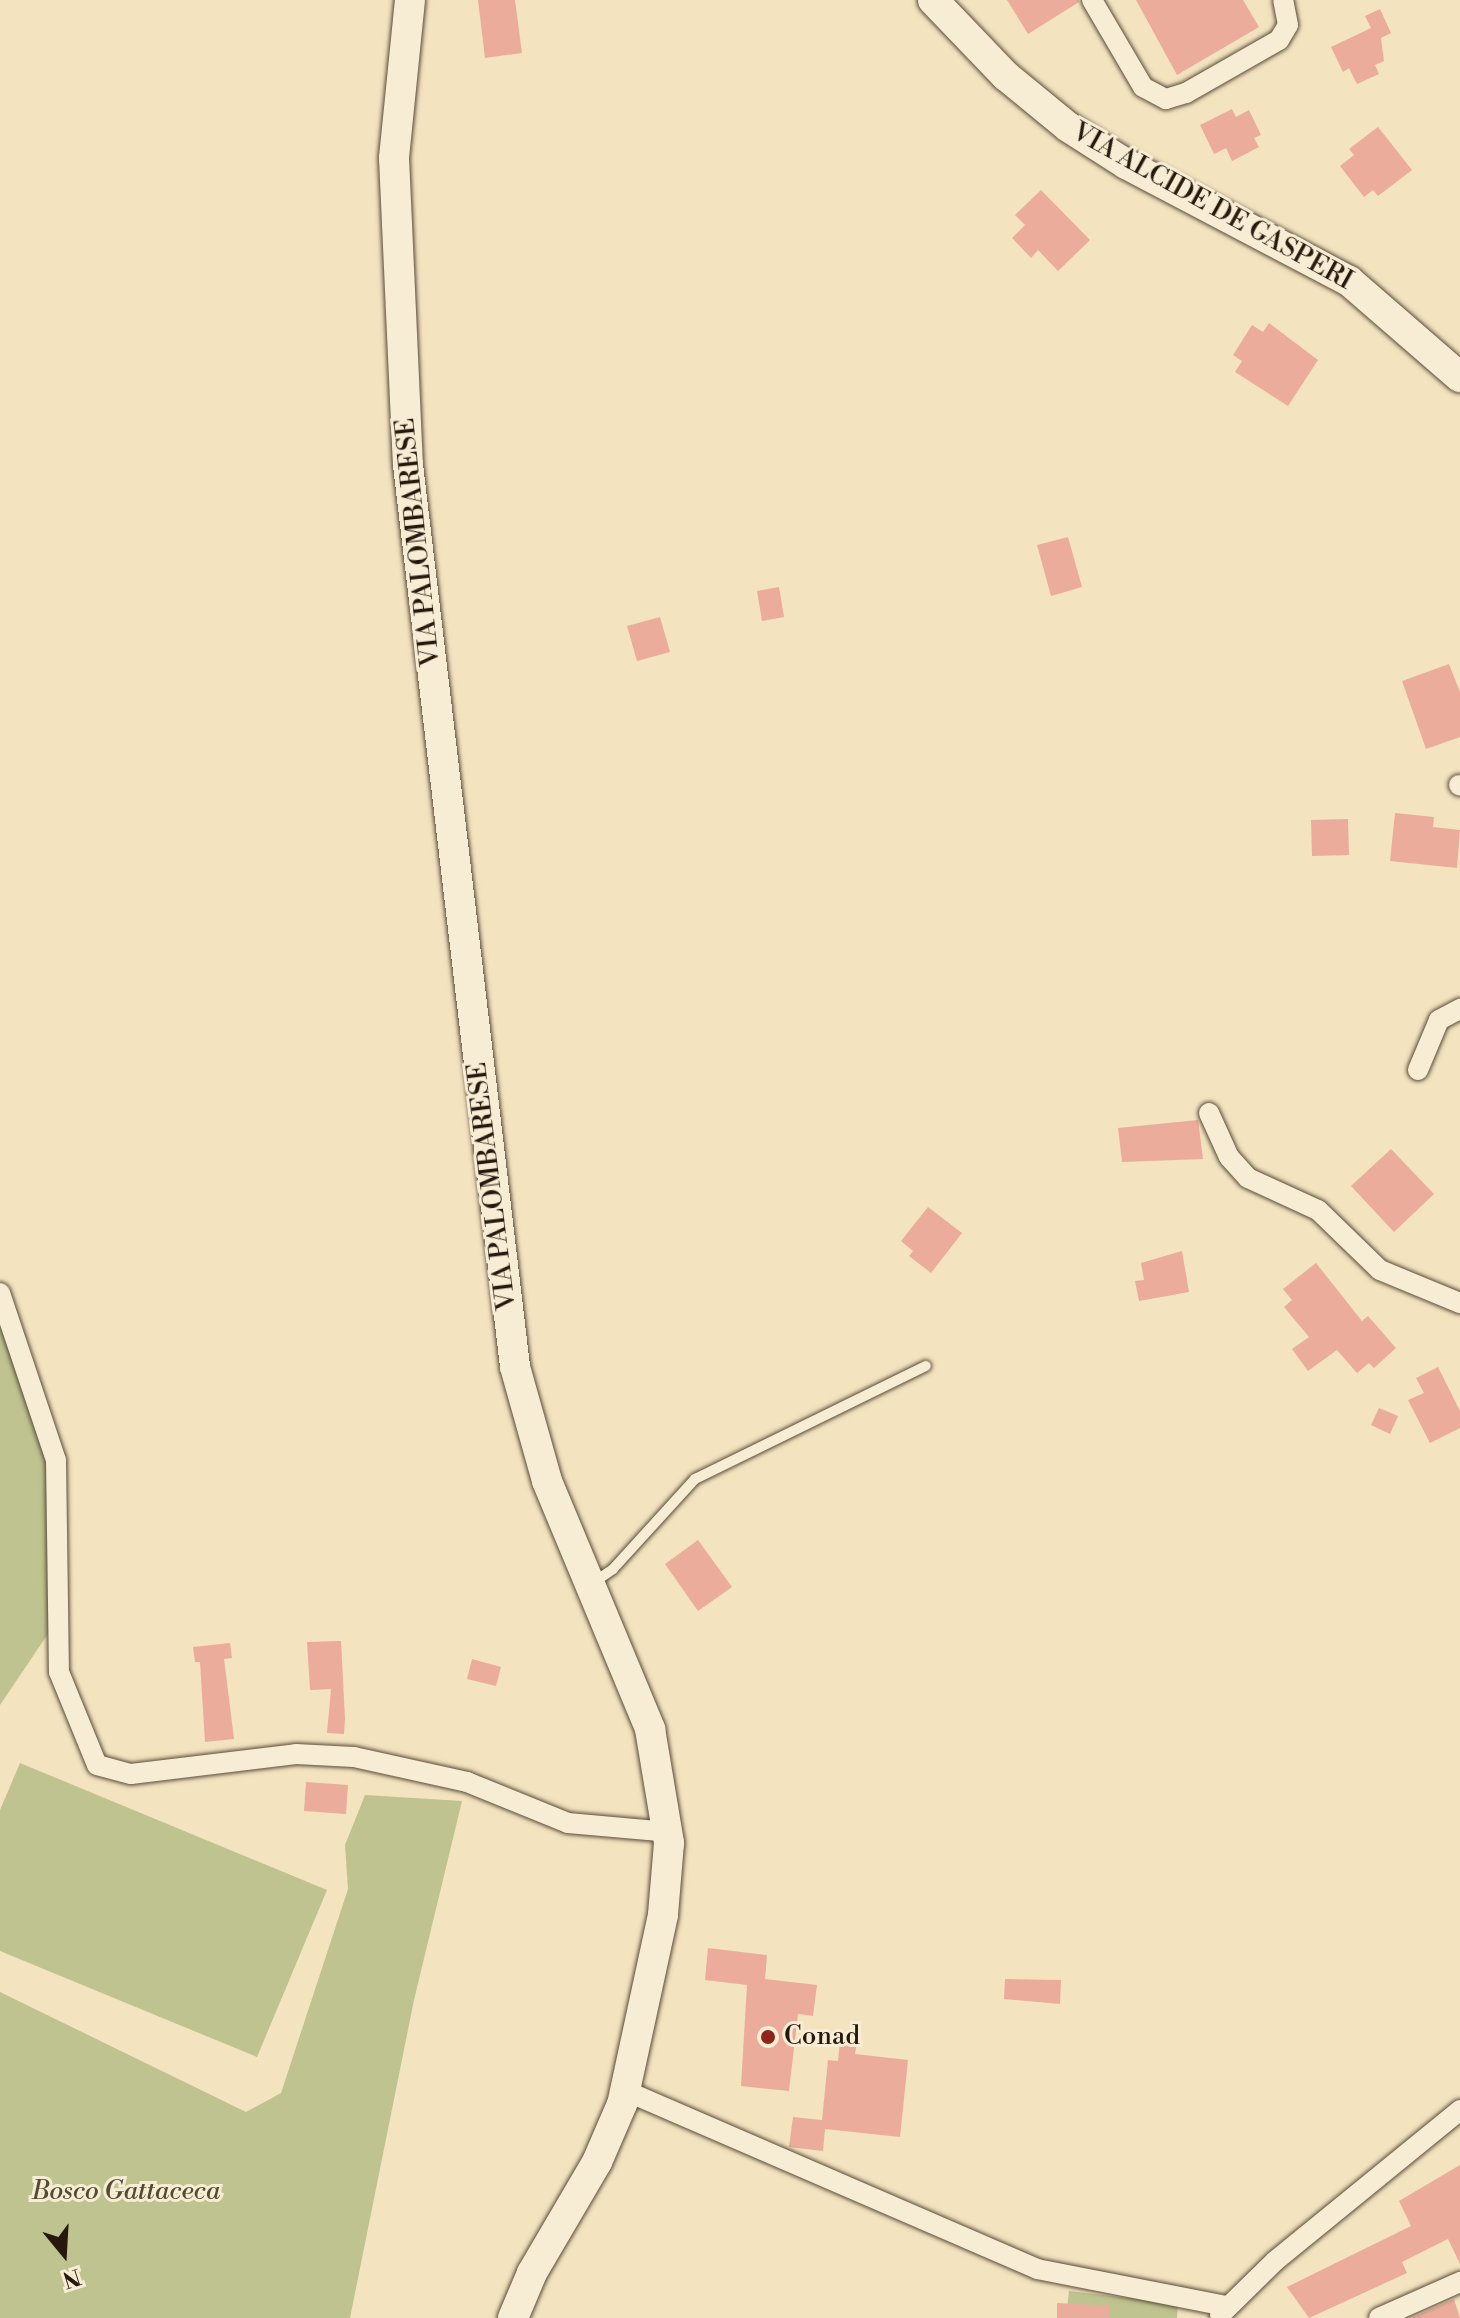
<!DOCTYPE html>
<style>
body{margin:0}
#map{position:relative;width:1460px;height:2318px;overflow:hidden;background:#f3e3bf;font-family:"Libre Bodoni",serif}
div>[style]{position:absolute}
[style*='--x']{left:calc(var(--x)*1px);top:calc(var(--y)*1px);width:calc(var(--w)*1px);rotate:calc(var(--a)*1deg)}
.green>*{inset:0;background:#bfc38f}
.building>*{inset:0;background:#ebac9c}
.roads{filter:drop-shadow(0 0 2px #594b39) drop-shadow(0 0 2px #594b39)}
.lane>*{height:10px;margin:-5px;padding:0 5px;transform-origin:5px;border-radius:5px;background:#f7edd5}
.street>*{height:20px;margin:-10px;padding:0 10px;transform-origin:10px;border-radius:10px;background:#f7edd5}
.secondary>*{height:30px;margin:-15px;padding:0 15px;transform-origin:15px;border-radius:15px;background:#f7edd5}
.dots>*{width:22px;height:22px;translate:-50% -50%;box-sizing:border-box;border:4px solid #f7edd5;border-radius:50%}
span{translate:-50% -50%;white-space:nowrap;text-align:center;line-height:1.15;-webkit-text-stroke:6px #f7edd5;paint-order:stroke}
.street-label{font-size:26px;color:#26180c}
.poi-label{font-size:26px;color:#26180c}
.left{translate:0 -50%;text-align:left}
.park-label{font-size:26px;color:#544b33;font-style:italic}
.north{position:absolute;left:24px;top:2214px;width:80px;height:80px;-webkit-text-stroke:6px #f7edd5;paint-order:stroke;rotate:162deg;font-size:22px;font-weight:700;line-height:32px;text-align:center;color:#26180c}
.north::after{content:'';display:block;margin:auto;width:28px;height:36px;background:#26180c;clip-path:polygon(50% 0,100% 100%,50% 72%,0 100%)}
</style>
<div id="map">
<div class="green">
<div style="clip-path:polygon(0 1281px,62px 1463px,56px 1622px,0 1705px)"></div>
<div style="clip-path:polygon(20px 1763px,327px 1890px,257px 2057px,0 1951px,0 1810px)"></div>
<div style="clip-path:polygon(365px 1795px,462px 1801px,414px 2000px,350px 2318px,0 2318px,0 1992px,246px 2112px,281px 2093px,348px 1889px,345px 1845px)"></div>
<div style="clip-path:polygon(1069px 2291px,1178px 2304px,1177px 2318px,1066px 2318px)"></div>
</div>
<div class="building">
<div style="clip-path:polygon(478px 0,515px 0,522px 53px,485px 58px)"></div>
<div style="clip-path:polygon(1007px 0,1079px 0,1079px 2px,1028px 34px)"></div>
<div style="clip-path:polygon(1136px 0,1243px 0,1259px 27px,1177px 75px)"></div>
<div style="clip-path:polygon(1380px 9px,1391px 33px,1381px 38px,1384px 61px,1375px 65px,1379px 74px,1357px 84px,1349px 68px,1343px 72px,1331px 47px,1371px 28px,1365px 16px)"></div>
<div style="clip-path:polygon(1232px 109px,1236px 117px,1249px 110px,1261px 135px,1254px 138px,1259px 147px,1232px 161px,1226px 148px,1214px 154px,1200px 125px)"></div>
<div style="clip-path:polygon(1378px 127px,1412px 170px,1378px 196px,1373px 190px,1364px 197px,1340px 166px,1354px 155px,1349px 149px)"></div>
<div style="clip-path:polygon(1041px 190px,1090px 240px,1058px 271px,1038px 250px,1031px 258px,1012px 238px,1025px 225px,1015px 215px)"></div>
<div style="clip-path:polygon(1269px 323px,1318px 360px,1288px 406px,1235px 372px,1242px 361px,1233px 355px,1252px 325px,1263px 332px)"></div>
<div style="clip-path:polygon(1068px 537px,1082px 587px,1051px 596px,1037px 545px)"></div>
<div style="clip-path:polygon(779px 587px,784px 617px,762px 621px,757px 591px)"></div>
<div style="clip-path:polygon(660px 617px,670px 652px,637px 661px,627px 626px)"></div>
<div style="clip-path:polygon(1449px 664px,1460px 692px,1460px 737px,1426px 749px,1402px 681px)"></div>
<div style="clip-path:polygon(1395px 813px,1434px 817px,1433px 827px,1460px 830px,1457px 868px,1390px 861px)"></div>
<div style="clip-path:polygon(1348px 819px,1349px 855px,1312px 856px,1311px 820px)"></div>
<div style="clip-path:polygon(1198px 1120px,1203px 1159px,1122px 1162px,1118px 1128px)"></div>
<div style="clip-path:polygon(1391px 1149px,1434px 1194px,1394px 1232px,1351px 1186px)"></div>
<div style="clip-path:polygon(928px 1207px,962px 1233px,931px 1273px,909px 1256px,913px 1251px,901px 1241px)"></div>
<div style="clip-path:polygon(1182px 1251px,1189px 1292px,1139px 1301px,1135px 1281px,1144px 1280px,1141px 1263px)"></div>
<div style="clip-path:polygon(1316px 1263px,1362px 1321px,1368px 1316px,1396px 1348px,1374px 1368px,1369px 1363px,1357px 1373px,1337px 1350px,1308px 1371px,1292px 1349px,1309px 1337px,1284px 1307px,1292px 1300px,1283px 1289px)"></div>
<div style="clip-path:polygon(1438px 1367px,1460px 1411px,1460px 1428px,1430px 1443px,1408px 1400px,1424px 1393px,1416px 1378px)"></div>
<div style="clip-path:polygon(1379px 1408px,1398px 1416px,1390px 1434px,1371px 1425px)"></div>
<div style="clip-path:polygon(698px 1540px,732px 1587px,698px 1611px,665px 1564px)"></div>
<div style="clip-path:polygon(341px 1641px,345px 1719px,344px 1734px,327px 1733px,331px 1689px,310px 1690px,307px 1642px)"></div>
<div style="clip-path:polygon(230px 1643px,232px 1658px,224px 1659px,234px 1739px,205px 1742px,200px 1662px,195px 1662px,193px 1647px)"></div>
<div style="clip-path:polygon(472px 1659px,501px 1667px,496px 1686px,467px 1679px)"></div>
<div style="clip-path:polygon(306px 1782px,348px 1785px,346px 1814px,304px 1811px)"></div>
<div style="clip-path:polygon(708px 1948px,767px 1955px,765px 1979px,817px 1985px,813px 2016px,798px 2014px,789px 2091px,741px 2086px,747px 1985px,705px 1980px)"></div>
<div style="clip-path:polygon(1005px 1979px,1061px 1980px,1060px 2004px,1004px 1999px)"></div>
<div style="clip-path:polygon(840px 2040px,857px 2042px,855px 2054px,908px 2060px,900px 2137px,825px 2129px,823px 2151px,789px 2147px,793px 2117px,822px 2120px,828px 2060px,838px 2061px)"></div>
<div style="clip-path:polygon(1460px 2165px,1460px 2264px,1448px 2239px,1402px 2262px,1407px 2273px,1309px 2318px,1287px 2287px,1411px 2226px,1399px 2201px)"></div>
<div style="clip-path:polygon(1454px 2299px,1460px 2318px,1411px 2318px)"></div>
<div style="clip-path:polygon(1057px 2303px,1110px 2306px,1109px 2318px,1057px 2318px)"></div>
</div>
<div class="roads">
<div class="lane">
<div style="--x:594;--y:1582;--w:23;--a:-34"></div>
<div style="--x:613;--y:1569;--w:122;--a:-47.7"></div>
<div style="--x:695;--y:1479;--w:257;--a:-26.1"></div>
</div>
<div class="street">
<div style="--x:1092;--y:0;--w:101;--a:59.6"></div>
<div style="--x:1143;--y:87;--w:26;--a:28"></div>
<div style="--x:1166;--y:99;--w:21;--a:-17"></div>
<div style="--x:1186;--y:93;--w:107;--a:-29.7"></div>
<div style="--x:1279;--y:40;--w:17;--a:-59"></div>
<div style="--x:1288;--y:25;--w:25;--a:-101"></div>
<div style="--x:1459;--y:785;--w:1;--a:45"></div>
<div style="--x:1418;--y:1070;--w:54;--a:-67.2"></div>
<div style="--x:1439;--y:1020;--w:24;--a:-28"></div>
<div style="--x:1209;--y:1113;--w:48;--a:65.6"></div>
<div style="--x:1229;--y:1157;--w:28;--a:48"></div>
<div style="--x:1248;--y:1178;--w:77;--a:24.6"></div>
<div style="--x:1318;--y:1210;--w:86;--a:44.1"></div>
<div style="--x:1380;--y:1270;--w:87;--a:22.4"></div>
<div style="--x:0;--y:1293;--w:176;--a:71.5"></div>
<div style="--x:56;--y:1460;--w:212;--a:89.2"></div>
<div style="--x:59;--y:1672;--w:100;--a:67.8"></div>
<div style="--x:97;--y:1765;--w:35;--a:15"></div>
<div style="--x:131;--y:1774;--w:166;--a:-6.9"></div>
<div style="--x:296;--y:1754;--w:58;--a:3"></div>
<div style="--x:354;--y:1757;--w:116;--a:12.5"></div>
<div style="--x:467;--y:1782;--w:109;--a:22.1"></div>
<div style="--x:568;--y:1823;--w:100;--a:5.1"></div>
<div style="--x:626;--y:2091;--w:448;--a:23.4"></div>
<div style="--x:1037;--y:2269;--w:193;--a:11.1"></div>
<div style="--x:1220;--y:2315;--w:77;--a:-44.5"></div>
<div style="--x:1275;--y:2261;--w:239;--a:-39.2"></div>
<div style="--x:1379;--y:2318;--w:89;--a:-24"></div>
</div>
<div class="secondary">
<div style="--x:410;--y:0;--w:159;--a:95.8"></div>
<div style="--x:394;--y:158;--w:307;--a:87.4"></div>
<div style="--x:408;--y:465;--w:908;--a:83.23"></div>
<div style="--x:515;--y:1367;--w:118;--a:74.3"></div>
<div style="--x:547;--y:1481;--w:269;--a:67.4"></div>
<div style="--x:650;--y:1729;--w:116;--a:80.5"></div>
<div style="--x:669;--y:1843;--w:72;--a:94.8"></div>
<div style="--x:663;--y:1915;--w:193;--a:102.2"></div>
<div style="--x:622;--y:2104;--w:63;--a:113.3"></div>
<div style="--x:597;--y:2162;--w:129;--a:120.4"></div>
<div style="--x:532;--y:2273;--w:49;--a:112.9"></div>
<div style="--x:933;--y:0;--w:105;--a:46.2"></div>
<div style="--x:1006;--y:76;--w:80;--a:39.4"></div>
<div style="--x:1068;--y:127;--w:69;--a:32.5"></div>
<div style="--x:1126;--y:164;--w:252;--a:27.7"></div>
<div style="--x:1349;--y:281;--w:147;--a:40.9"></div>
</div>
</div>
<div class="dots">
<div style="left:768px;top:2037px;background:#8f2418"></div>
</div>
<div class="street-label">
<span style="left:1212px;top:207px;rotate:29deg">VIA ALCIDE DE GASPERI</span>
<span style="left:419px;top:542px;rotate:-96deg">VIA PALOMBARESE</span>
<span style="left:493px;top:1186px;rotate:-97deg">VIA PALOMBARESE</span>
</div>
<div class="poi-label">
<span class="left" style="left:784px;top:2037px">Conad</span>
</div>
<div class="park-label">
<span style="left:126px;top:2192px">Bosco Gattaceca</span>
</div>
<div class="north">N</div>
</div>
